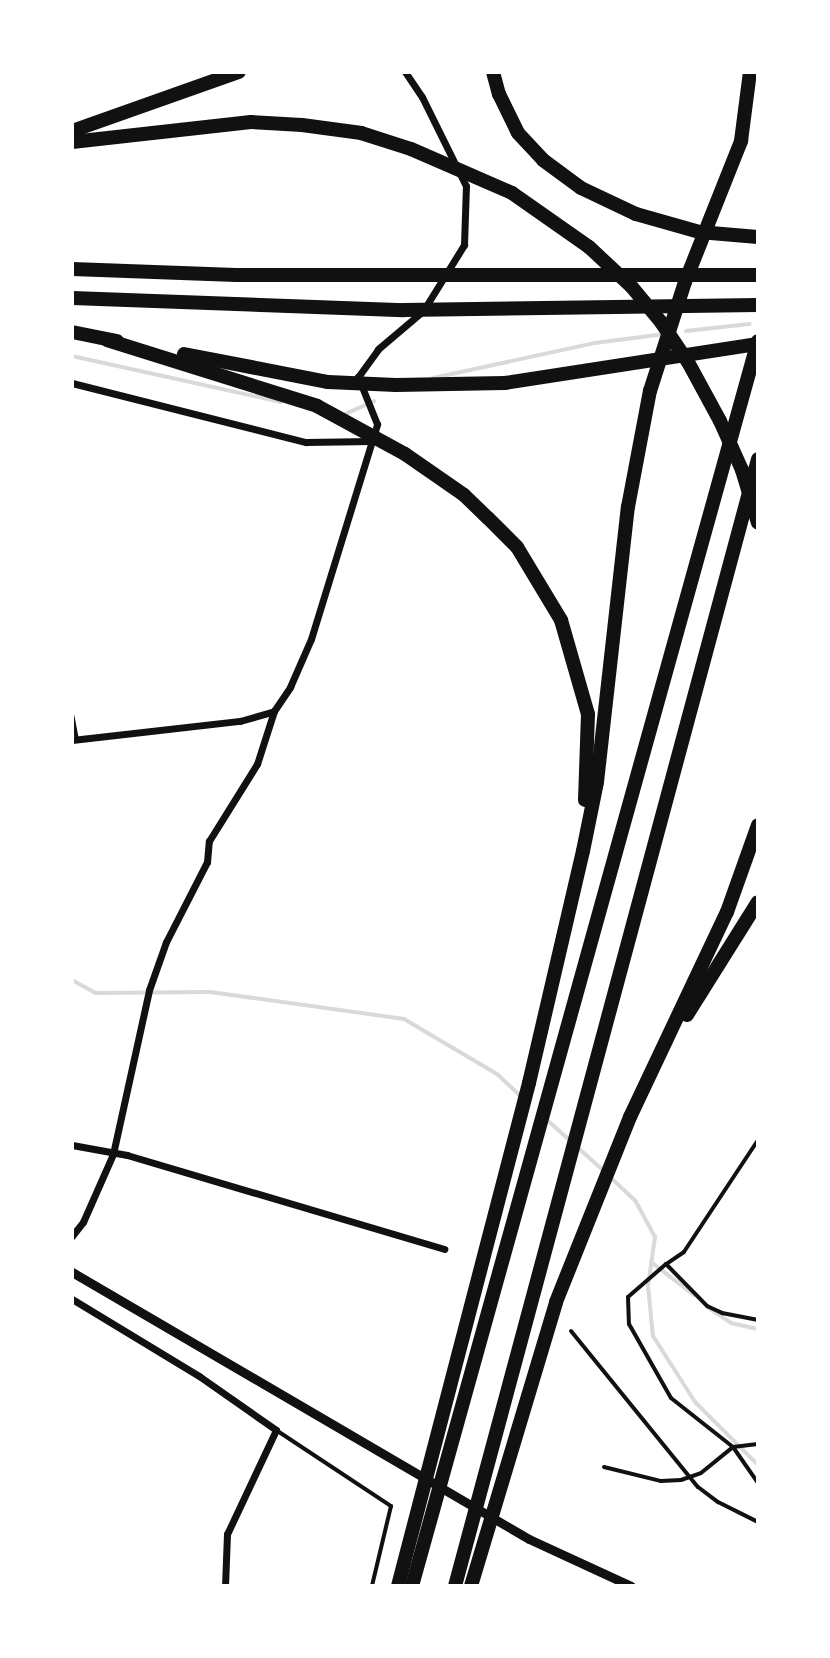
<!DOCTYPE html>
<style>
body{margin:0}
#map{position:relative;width:830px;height:1658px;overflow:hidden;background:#fff;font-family:Helvetica,sans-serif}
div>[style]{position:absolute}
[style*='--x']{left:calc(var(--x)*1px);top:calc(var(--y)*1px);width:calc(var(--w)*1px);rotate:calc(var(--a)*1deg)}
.stream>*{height:4px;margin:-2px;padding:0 2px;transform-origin:2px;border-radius:2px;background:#d9d9d9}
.service>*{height:4px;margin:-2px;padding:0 2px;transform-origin:2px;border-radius:2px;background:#111}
.minor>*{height:7px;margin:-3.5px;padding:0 3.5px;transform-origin:3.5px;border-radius:3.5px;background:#111}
.tertiary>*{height:9px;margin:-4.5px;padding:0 4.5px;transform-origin:4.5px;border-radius:4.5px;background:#111}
.motorway>*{height:14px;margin:-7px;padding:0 7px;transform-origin:7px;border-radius:7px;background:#111}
span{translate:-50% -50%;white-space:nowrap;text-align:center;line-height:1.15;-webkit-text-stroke:6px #fff;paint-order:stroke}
.frame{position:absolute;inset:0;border:74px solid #fff;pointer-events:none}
</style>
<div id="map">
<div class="stream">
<div style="--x:686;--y:331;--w:64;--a:-6.2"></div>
<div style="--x:72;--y:356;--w:214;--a:12.4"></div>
<div style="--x:433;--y:378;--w:166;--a:-12.2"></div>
<div style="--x:595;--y:343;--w:70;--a:-7.4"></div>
<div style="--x:343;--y:415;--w:34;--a:-24"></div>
<div style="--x:72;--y:980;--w:26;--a:29"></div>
<div style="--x:95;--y:993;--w:115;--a:-0.5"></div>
<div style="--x:210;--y:992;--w:196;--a:7.9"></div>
<div style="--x:404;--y:1019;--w:108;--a:30.6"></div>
<div style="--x:497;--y:1074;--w:34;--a:43"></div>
<div style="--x:546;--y:1119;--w:31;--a:42"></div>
<div style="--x:576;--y:1146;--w:39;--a:42"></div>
<div style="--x:611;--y:1178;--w:33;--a:43"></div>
<div style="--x:635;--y:1200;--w:42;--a:61.6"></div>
<div style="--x:655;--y:1237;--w:49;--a:98.1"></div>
<div style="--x:648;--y:1286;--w:50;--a:84.3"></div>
<div style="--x:653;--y:1336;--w:78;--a:57.5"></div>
<div style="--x:695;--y:1402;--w:89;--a:45"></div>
<div style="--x:651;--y:1262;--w:54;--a:37.5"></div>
<div style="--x:709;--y:1308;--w:27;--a:34"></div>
<div style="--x:731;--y:1323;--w:28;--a:13"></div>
</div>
<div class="service">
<div style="--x:72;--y:714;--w:26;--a:79"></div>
<div style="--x:758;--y:1140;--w:134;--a:123.5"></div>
<div style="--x:684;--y:1252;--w:22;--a:146"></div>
<div style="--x:666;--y:1264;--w:59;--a:45.7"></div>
<div style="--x:707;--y:1306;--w:17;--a:25"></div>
<div style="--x:722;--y:1313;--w:37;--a:11"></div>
<div style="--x:666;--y:1264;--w:50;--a:139"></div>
<div style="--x:628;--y:1297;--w:27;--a:88"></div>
<div style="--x:629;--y:1324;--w:85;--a:60.4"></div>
<div style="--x:671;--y:1398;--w:79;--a:38.3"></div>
<div style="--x:733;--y:1447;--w:44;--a:55.2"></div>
<div style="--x:571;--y:1331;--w:201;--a:50.9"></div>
<div style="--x:698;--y:1487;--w:25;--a:37"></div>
<div style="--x:718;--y:1502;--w:45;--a:26.6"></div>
<div style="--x:276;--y:1430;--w:138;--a:33.5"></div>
<div style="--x:391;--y:1506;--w:82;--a:103.4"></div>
<div style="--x:604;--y:1467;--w:59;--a:13.8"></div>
<div style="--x:661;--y:1481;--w:20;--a:-3"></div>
<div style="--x:681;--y:1480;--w:21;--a:-19"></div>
<div style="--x:701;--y:1473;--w:41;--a:-39.1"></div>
<div style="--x:733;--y:1447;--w:25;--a:-7"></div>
</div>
<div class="minor">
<div style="--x:72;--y:383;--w:241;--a:14.2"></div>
<div style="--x:306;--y:442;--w:66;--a:-0.9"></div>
<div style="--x:72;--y:740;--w:169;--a:-6.5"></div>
<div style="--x:240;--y:721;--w:35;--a:-16"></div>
<div style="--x:72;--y:1145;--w:56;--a:10.3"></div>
<div style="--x:127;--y:1155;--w:331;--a:16.5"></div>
<div style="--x:72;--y:1236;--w:18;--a:-52"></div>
<div style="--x:83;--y:1222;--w:74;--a:-66.2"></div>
<div style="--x:113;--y:1154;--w:168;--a:-77.6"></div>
<div style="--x:149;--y:990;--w:51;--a:-70.5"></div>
<div style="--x:166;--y:942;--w:90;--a:-62.9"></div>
<div style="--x:207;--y:862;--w:21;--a:-85"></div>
<div style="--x:209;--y:841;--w:91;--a:-58.1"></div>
<div style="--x:257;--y:764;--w:56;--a:-72.2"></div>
<div style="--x:274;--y:711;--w:29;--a:-56"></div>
<div style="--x:290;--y:687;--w:52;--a:-66.4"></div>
<div style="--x:311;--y:639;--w:225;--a:-72.9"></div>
<div style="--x:377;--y:424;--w:51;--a:-112"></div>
<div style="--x:358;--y:377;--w:34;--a:-54"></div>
<div style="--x:378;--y:349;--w:59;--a:-40.2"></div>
<div style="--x:423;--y:311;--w:78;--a:-58.2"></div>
<div style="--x:464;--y:245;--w:59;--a:-88.1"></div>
<div style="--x:466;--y:186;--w:99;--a:-116.3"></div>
<div style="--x:422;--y:97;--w:30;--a:-124"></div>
<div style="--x:72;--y:1299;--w:149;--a:31.2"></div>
<div style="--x:199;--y:1376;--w:94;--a:35"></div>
<div style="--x:276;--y:1430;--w:115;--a:115.2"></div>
<div style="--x:227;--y:1534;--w:52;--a:92.2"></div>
</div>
<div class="tertiary">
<div style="--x:72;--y:1272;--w:529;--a:30.3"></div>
<div style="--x:529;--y:1539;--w:112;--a:24.7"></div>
</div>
<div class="motorway">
<div style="--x:493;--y:72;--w:23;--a:75"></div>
<div style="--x:499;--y:94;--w:43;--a:64"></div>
<div style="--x:518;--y:133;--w:37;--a:47"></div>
<div style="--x:543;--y:160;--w:47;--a:36.4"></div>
<div style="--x:581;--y:188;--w:61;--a:25.3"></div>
<div style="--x:636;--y:214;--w:66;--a:15.9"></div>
<div style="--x:699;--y:232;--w:59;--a:4.8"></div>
<div style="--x:72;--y:131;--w:177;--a:-19.5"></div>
<div style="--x:72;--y:142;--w:180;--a:-6.4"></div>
<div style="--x:251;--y:122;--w:51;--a:3.4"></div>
<div style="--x:302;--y:125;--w:60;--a:7.7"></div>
<div style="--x:361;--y:133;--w:52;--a:17.7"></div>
<div style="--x:411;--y:149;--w:110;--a:23.5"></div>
<div style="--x:512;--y:193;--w:94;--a:35"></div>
<div style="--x:589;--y:247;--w:57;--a:42.9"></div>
<div style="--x:631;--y:286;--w:47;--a:50.2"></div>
<div style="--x:661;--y:322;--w:48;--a:56"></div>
<div style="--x:688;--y:362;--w:67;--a:61.5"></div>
<div style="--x:720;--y:421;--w:54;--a:65.8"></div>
<div style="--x:742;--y:470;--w:55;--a:73.2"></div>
<div style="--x:72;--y:269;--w:164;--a:2.1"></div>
<div style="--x:236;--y:275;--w:522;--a:0"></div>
<div style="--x:72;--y:298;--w:332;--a:2.1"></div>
<div style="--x:404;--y:310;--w:354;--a:-0.8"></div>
<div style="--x:72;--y:332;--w:46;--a:11.3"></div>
<div style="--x:107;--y:340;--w:220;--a:17.4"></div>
<div style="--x:317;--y:406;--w:100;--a:28.6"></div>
<div style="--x:405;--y:454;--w:72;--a:34.8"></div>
<div style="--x:464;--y:495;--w:33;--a:44"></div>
<div style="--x:488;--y:518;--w:41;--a:45"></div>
<div style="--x:517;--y:547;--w:85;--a:58.9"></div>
<div style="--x:561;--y:620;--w:98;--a:74"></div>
<div style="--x:588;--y:714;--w:86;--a:92"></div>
<div style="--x:184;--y:354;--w:147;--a:11"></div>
<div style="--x:328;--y:382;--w:68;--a:2.5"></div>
<div style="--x:396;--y:385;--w:109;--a:-1.1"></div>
<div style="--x:505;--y:383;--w:256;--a:-8.8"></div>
<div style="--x:687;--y:1015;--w:133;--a:-57.9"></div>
<div style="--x:398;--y:1586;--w:520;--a:-75.4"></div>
<div style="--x:529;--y:1083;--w:238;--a:-76.9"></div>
<div style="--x:583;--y:851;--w:70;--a:-78.5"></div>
<div style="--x:597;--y:782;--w:277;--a:-83.6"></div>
<div style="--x:628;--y:507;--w:118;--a:-79.3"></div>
<div style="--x:650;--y:391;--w:114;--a:-72.2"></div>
<div style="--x:685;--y:282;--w:152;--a:-68.3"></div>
<div style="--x:741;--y:141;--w:70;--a:-82.6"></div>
<div style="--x:412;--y:1586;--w:1292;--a:-74.47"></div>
<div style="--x:455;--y:1586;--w:1167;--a:-74.95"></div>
<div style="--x:471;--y:1586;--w:296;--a:-73.3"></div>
<div style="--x:556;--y:1302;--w:199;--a:-68.2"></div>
<div style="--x:630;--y:1117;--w:227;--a:-64.7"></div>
<div style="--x:727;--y:912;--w:92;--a:-70.4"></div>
</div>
<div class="frame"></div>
</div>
